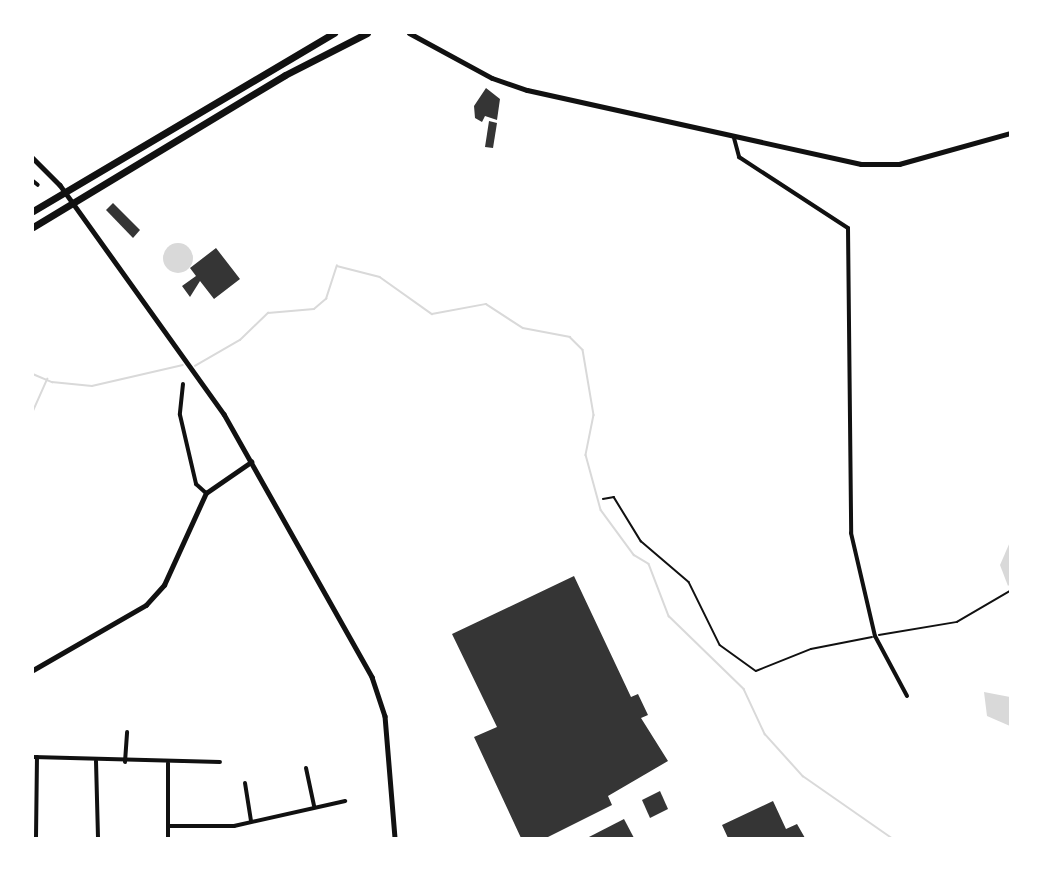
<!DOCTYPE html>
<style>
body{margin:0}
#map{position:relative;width:1043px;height:871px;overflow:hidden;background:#fff;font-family:Cabin,sans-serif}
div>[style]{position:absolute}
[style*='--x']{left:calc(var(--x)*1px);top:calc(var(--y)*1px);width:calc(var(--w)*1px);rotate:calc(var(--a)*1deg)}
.water>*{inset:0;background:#d9d9d9}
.round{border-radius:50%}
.stream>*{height:1.5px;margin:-0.75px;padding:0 0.75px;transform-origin:0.75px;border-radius:0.75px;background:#d9d9d9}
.building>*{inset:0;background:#353535}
.path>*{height:1.5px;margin:-0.75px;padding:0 0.75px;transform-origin:0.75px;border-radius:0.75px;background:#111}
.minor>*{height:4px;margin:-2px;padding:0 2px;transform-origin:2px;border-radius:2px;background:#111}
.tertiary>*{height:4.5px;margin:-2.25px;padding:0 2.25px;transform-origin:2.25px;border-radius:2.25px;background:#111}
.secondary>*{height:5px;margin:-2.5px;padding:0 2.5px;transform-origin:2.5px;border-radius:2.5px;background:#111}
.motorway>*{height:7px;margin:-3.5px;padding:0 3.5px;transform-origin:3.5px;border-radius:3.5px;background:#111}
span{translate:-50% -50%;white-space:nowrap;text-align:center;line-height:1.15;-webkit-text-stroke:4.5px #fff;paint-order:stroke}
.frame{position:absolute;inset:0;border:34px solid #fff;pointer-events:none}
</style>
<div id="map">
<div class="water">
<div class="round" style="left:163px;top:243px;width:30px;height:30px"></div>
<div style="clip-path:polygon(1010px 542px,1010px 584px,1008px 586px,1000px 565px)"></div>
<div style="clip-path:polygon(984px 692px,1010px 697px,1010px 726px,987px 716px)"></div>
</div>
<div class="stream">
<div style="--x:195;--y:366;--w:52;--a:-30"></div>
<div style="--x:240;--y:340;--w:39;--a:-44"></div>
<div style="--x:268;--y:313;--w:46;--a:-5"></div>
<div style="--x:314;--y:309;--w:16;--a:-40"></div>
<div style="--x:326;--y:299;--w:35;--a:-72"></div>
<div style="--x:337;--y:266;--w:44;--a:14.3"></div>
<div style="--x:380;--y:277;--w:64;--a:35.4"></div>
<div style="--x:432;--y:314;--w:55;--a:-10.5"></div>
<div style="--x:486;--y:304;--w:44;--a:33"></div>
<div style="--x:523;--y:328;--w:48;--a:10.8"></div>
<div style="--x:570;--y:337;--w:18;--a:45"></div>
<div style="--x:583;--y:350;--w:66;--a:80.4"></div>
<div style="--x:594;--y:415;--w:41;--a:101.3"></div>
<div style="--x:586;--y:455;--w:57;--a:74.7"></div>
<div style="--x:601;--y:510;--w:56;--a:53.7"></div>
<div style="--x:634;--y:555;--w:17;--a:31"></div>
<div style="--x:649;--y:564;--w:56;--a:69"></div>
<div style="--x:669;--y:616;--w:105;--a:44.2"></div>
<div style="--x:744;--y:689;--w:50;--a:65"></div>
<div style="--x:765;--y:734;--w:57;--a:47.9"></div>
<div style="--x:803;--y:776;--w:108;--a:34.9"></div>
<div style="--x:33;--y:374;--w:21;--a:23"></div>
<div style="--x:52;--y:382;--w:40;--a:5.7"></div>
<div style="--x:92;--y:386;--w:93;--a:-13"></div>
<div style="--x:33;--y:411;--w:35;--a:-66"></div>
</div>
<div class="building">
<div style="clip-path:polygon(486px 88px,500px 99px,497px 120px,485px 116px,482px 122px,475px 118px,474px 106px)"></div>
<div style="clip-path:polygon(489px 121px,497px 123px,493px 148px,485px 147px)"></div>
<div style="clip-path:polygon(113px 203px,140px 230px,133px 238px,106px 210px)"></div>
<div style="clip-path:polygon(216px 248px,240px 279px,214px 299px,200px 281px,190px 297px,182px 286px,196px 276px,190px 268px)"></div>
<div style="clip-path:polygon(574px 576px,631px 697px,638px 694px,648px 715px,641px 718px,668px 761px,608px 796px,612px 805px,546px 838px,521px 838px,474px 737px,497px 727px,452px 634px)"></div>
<div style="clip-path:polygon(660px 791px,668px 809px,650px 818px,642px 800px)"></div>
<div style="clip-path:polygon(773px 801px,786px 829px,797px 824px,805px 838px,728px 838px,722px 825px)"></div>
<div style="clip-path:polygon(624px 819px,634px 838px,587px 838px)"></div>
</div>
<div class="path">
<div style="--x:603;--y:499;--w:11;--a:-10"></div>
<div style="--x:614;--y:497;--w:52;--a:58.5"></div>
<div style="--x:641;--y:541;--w:63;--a:40.5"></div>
<div style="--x:689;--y:582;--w:70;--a:63.8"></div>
<div style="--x:720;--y:645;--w:44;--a:35.8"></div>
<div style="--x:756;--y:671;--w:59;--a:-21.8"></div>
<div style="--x:811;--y:649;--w:62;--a:-11.1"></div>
<div style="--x:879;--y:635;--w:79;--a:-9.5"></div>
<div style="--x:957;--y:622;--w:61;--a:-30.3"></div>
</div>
<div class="minor">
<div style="--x:734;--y:138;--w:20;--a:75"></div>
<div style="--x:739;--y:157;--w:130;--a:33.1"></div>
<div style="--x:848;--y:228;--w:305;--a:89.4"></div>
<div style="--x:851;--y:533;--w:106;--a:76.9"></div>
<div style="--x:875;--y:636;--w:68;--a:61.9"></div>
<div style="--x:33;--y:181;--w:6;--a:39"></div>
<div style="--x:183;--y:384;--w:31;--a:96"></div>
<div style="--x:180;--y:415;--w:71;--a:76.9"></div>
<div style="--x:196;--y:484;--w:13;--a:42"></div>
<div style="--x:33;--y:757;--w:187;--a:1.5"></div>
<div style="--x:96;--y:761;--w:77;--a:88.5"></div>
<div style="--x:125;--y:762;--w:30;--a:-86"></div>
<div style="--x:306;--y:768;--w:39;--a:78"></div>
<div style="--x:245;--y:783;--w:38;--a:81"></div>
<div style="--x:168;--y:826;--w:66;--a:0"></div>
<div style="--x:234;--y:826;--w:114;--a:-12.7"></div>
<div style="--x:36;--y:838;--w:81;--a:-89.3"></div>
<div style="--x:168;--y:838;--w:75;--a:-90"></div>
</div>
<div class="tertiary">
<div style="--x:33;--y:158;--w:38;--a:45"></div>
<div style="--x:60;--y:185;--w:282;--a:54.4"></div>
<div style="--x:224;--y:414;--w:302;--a:60.6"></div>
<div style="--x:372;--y:677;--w:41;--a:71.6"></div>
<div style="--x:385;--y:716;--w:122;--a:85.3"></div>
<div style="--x:33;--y:670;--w:130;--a:-29.9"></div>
<div style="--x:146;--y:605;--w:27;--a:-48"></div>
<div style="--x:164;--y:585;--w:101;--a:-65.5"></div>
<div style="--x:206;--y:493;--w:55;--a:-34.6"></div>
</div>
<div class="secondary">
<div style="--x:409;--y:33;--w:94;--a:28.5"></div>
<div style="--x:492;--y:78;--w:37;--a:19"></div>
<div style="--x:527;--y:90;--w:342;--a:12.5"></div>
<div style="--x:861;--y:164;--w:38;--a:0"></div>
<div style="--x:899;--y:164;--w:115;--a:-15.6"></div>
</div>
<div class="motorway">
<div style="--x:33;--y:211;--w:350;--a:-30.6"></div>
<div style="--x:33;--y:227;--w:294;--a:-31.1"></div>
<div style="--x:285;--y:75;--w:92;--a:-27.1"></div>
</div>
<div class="frame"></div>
</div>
